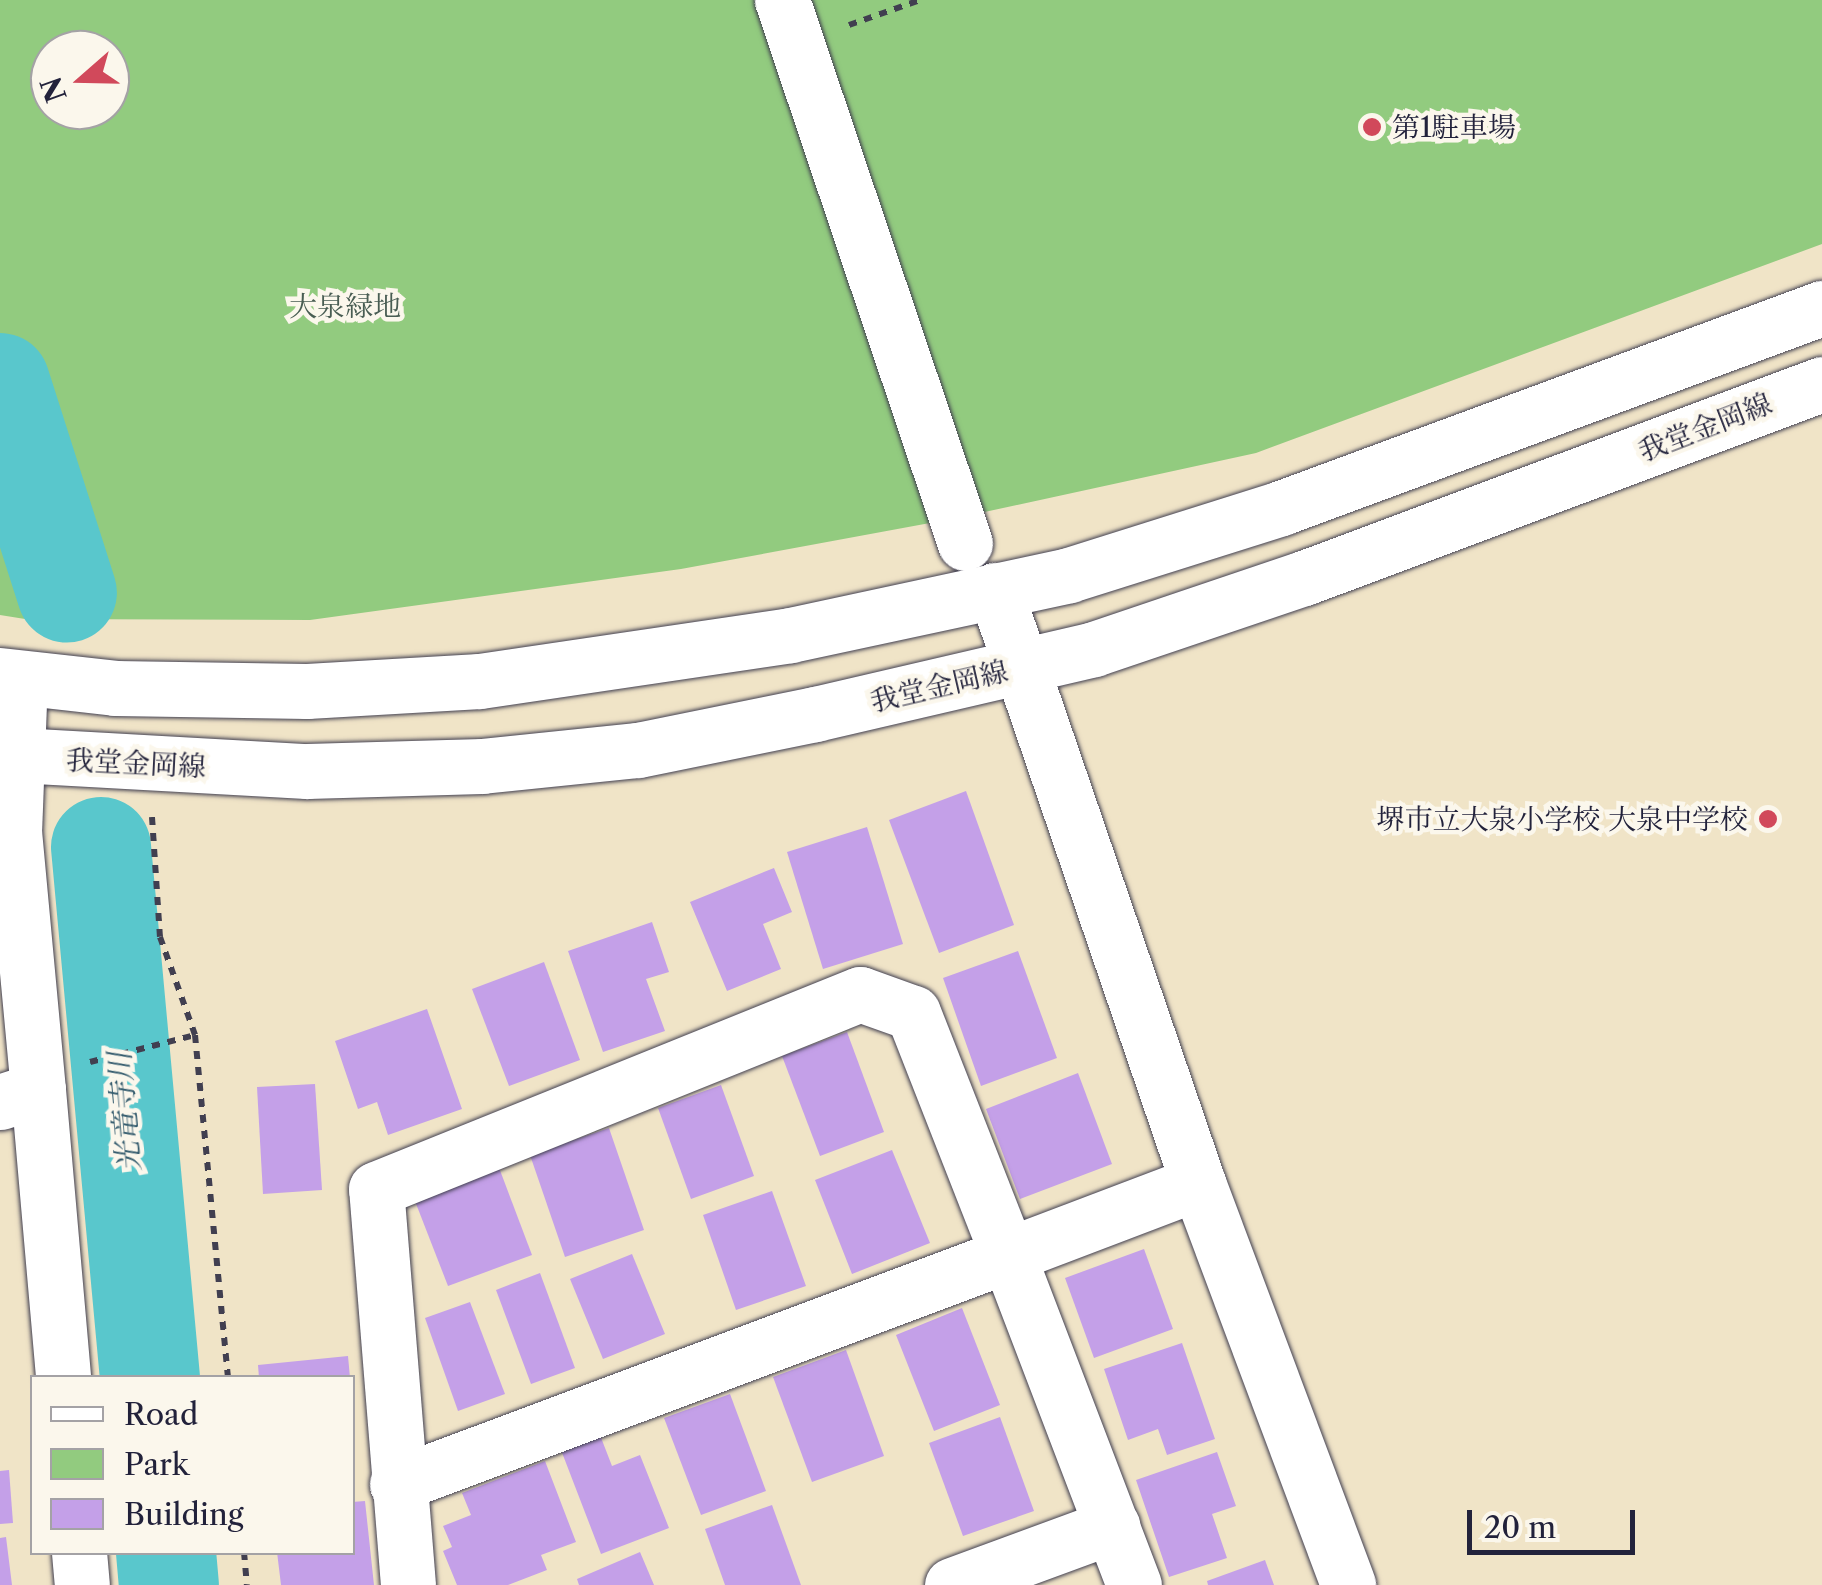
<!DOCTYPE html>
<meta charset="utf-8">
<style>
body{margin:0}
#map{position:relative;width:1822px;height:1585px;overflow:hidden;background:#f0e4c7;font-family:"Libre Caslon Text","Noto Serif JP",serif}
div>[style]{position:absolute}
[style*='--x']{left:calc(var(--x)*1px);top:calc(var(--y)*1px);width:calc(var(--w)*1px);rotate:calc(var(--a)*1deg)}
.green>*{inset:0;background:#92cb7f}
.river>*{height:100px;margin:-50px;padding:0 50px;transform-origin:50px;border-radius:50px;background:#59c7cc}
.building>*{inset:0;background:#c4a0e8}
.path>*{height:6px;margin-top:-3px;transform-origin:0;background:repeating-linear-gradient(90deg,#413f50 0 8px,transparent 0 16px)}
.roads{filter:drop-shadow(0 0 2px #413f50) drop-shadow(0 0 2px #413f50)}
.minor>*{height:55px;margin:-27.5px;padding:0 27.5px;transform-origin:27.5px;border-radius:27.5px;background:#fff}
.major>*{height:55px;margin:-27.5px;padding:0 27.5px;transform-origin:27.5px;border-radius:27.5px;background:#fff}
.dots>*{width:28px;height:28px;translate:-50% -50%;box-sizing:border-box;border:5px solid #fbf7ec;border-radius:50%}
span{translate:-50% -50%;white-space:nowrap;text-align:center;line-height:1.15;-webkit-text-stroke:9px #fbf7ec;paint-order:stroke}
.poi-label{font-size:28px;color:#22223b}
.left{translate:0 -50%;text-align:left}
.right{translate:-100% -50%;text-align:right}
.park-label{font-size:28px;color:#495d53}
.street-label{font-size:28px;color:#22223b}
.water-label{font-size:30px;color:#355c6e;font-style:italic}
.legend{position:absolute;left:30px;top:1375px;width:325px;height:180px;box-sizing:border-box;background:#fbf7ec;border:2px solid #a4a2a5;margin:0;padding:12px 18px;list-style:none;font-size:30px;color:#22223b}
.legend li{display:flex;align-items:center;gap:20px;height:50px}
.legend b{width:50px;border:2px solid #a4a2a5}
.north{position:absolute;left:30px;top:30px;width:100px;height:100px;box-sizing:border-box;background:#fbf7ec;border:2px solid #a4a2a5;border-radius:50%;rotate:250deg;font-size:28px;font-weight:700;line-height:40px;text-align:center;color:#22223b}
.north::after{content:'';display:block;margin:auto;width:35px;height:45px;background:#d1495b;clip-path:polygon(50% 0,100% 100%,50% 72%,0 100%)}
.scale{position:absolute;left:1467px;top:1510px;width:168px;height:45px;box-sizing:border-box;border:5px solid #22223b;border-top:0;padding-left:12px;font-size:30px;line-height:35px;white-space:nowrap;color:#22223b;-webkit-text-stroke:8px #fbf7ec;paint-order:stroke}
</style>
<div id="map">
<div class="green">
<div style="clip-path:polygon(evenodd,0 0,1822px 0,1822px 244px,1256px 453px,957px 518px,681px 569px,310px 620px,25px 619px,0 615px,0 0,50px 50px,110px 50px,110px 110px,50px 110px,50px 50px)"></div>
</div>
<div class="river">
<div style="--x:0;--y:383;--w:220;--a:72.3"></div>
<div style="--x:101;--y:847;--w:533;--a:84.73"></div>
<div style="--x:166;--y:1552;--w:33;--a:85"></div>
</div>
<div class="building">
<div style="clip-path:polygon(966px 791px,1014px 925px,939px 953px,889px 820px)"></div>
<div style="clip-path:polygon(867px 827px,903px 944px,823px 969px,787px 852px)"></div>
<div style="clip-path:polygon(774px 868px,792px 912px,763px 924px,781px 969px,727px 991px,690px 902px)"></div>
<div style="clip-path:polygon(652px 922px,669px 972px,646px 979px,665px 1031px,603px 1052px,568px 951px)"></div>
<div style="clip-path:polygon(1018px 951px,1057px 1058px,981px 1086px,943px 978px)"></div>
<div style="clip-path:polygon(544px 962px,580px 1060px,509px 1086px,472px 989px)"></div>
<div style="clip-path:polygon(427px 1009px,462px 1109px,388px 1135px,377px 1102px,358px 1109px,335px 1041px)"></div>
<div style="clip-path:polygon(847px 1032px,884px 1132px,820px 1156px,782px 1056px)"></div>
<div style="clip-path:polygon(1078px 1073px,1112px 1164px,1020px 1199px,986px 1109px)"></div>
<div style="clip-path:polygon(315px 1084px,322px 1190px,263px 1194px,257px 1087px)"></div>
<div style="clip-path:polygon(721px 1085px,754px 1176px,691px 1199px,658px 1108px)"></div>
<div style="clip-path:polygon(609px 1128px,644px 1230px,565px 1257px,530px 1155px)"></div>
<div style="clip-path:polygon(892px 1150px,930px 1243px,852px 1274px,815px 1180px)"></div>
<div style="clip-path:polygon(498px 1165px,532px 1255px,448px 1286px,413px 1196px)"></div>
<div style="clip-path:polygon(772px 1191px,806px 1286px,736px 1310px,703px 1215px)"></div>
<div style="clip-path:polygon(1144px 1249px,1173px 1329px,1094px 1358px,1065px 1278px)"></div>
<div style="clip-path:polygon(632px 1254px,665px 1334px,603px 1359px,570px 1279px)"></div>
<div style="clip-path:polygon(540px 1273px,575px 1368px,531px 1384px,496px 1290px)"></div>
<div style="clip-path:polygon(470px 1302px,505px 1394px,458px 1411px,425px 1318px)"></div>
<div style="clip-path:polygon(962px 1308px,1000px 1405px,934px 1431px,896px 1335px)"></div>
<div style="clip-path:polygon(1182px 1343px,1215px 1439px,1167px 1455px,1158px 1429px,1128px 1440px,1104px 1369px)"></div>
<div style="clip-path:polygon(846px 1350px,884px 1456px,812px 1482px,773px 1377px)"></div>
<div style="clip-path:polygon(348px 1356px,350px 1378px,259px 1378px,258px 1365px)"></div>
<div style="clip-path:polygon(730px 1394px,766px 1491px,701px 1515px,664px 1418px)"></div>
<div style="clip-path:polygon(1000px 1417px,1034px 1511px,963px 1536px,929px 1443px)"></div>
<div style="clip-path:polygon(600px 1435px,612px 1466px,640px 1455px,669px 1528px,601px 1554px,561px 1450px)"></div>
<div style="clip-path:polygon(1217px 1452px,1236px 1506px,1212px 1514px,1227px 1558px,1169px 1577px,1136px 1480px)"></div>
<div style="clip-path:polygon(545px 1461px,576px 1542px,541px 1555px,547px 1570px,508px 1585px,457px 1585px,443px 1551px,452px 1547px,443px 1526px,471px 1515px,462px 1493px)"></div>
<div style="clip-path:polygon(9px 1470px,13px 1523px,0 1524px,0 1471px)"></div>
<div style="clip-path:polygon(365px 1501px,374px 1585px,281px 1585px,277px 1552px,352px 1552px,352px 1502px)"></div>
<div style="clip-path:polygon(772px 1505px,801px 1585px,725px 1585px,705px 1529px)"></div>
<div style="clip-path:polygon(6px 1537px,12px 1585px,0 1585px,0 1538px)"></div>
<div style="clip-path:polygon(640px 1552px,654px 1585px,579px 1585px,577px 1579px)"></div>
<div style="clip-path:polygon(1265px 1560px,1274px 1585px,1208px 1585px,1207px 1581px)"></div>
</div>
<div class="path">
<div style="--x:849;--y:25;--w:75;--a:-19.4"></div>
<div style="--x:152;--y:817;--w:120;--a:86.2"></div>
<div style="--x:160;--y:937;--w:104;--a:70.3"></div>
<div style="--x:195;--y:1035;--w:345;--a:84.5"></div>
<div style="--x:90;--y:1062;--w:108;--a:-14.4"></div>
<div style="--x:244;--y:1552;--w:33;--a:85"></div>
</div>
<div class="roads">
<div class="minor">
<div style="--x:782;--y:0;--w:573;--a:71.38"></div>
<div style="--x:995;--y:590;--w:627;--a:71.1"></div>
<div style="--x:1198;--y:1183;--w:429;--a:69.5"></div>
<div style="--x:38;--y:1090;--w:289;--a:85"></div>
<div style="--x:397;--y:1484;--w:653;--a:-20.55"></div>
<div style="--x:1008;--y:1255;--w:353;--a:69.1"></div>
<div style="--x:79;--y:1552;--w:33;--a:85"></div>
<div style="--x:408;--y:1585;--w:397;--a:-94.6"></div>
<div style="--x:376;--y:1189;--w:522;--a:-21.94"></div>
<div style="--x:860;--y:994;--w:56;--a:19.7"></div>
<div style="--x:913;--y:1013;--w:260;--a:68.6"></div>
<div style="--x:1008;--y:1255;--w:203;--a:-20.8"></div>
<div style="--x:952;--y:1585;--w:171;--a:-20.2"></div>
</div>
<div class="major">
<div style="--x:0;--y:675;--w:116;--a:6.4"></div>
<div style="--x:115;--y:688;--w:192;--a:0.9"></div>
<div style="--x:307;--y:691;--w:173;--a:-3.3"></div>
<div style="--x:480;--y:681;--w:313;--a:-8.4"></div>
<div style="--x:790;--y:635;--w:285;--a:-12.1"></div>
<div style="--x:1069;--y:575;--w:222;--a:-17.5"></div>
<div style="--x:1281;--y:508;--w:577;--a:-20.29"></div>
<div style="--x:0;--y:754;--w:307;--a:3.2"></div>
<div style="--x:307;--y:771;--w:175;--a:-1.6"></div>
<div style="--x:482;--y:766;--w:157;--a:-5.9"></div>
<div style="--x:638;--y:750;--w:181;--a:-11.5"></div>
<div style="--x:815;--y:714;--w:286;--a:-13.1"></div>
<div style="--x:1094;--y:649;--w:222;--a:-18.7"></div>
<div style="--x:1304;--y:578;--w:553;--a:-20.53"></div>
<div style="--x:0;--y:1102;--w:40;--a:-18"></div>
<div style="--x:38;--y:1090;--w:258;--a:-95.3"></div>
<div style="--x:14;--y:833;--w:155;--a:-87.8"></div>
</div>
</div>
<div class="dots">
<div style="left:1372px;top:127px;background:#d1495b"></div>
<div style="left:1768px;top:819px;background:#d1495b"></div>
</div>
<div class="poi-label">
<span class="left" style="left:1392px;top:127px">第1駐車場</span>
<span class="right" style="left:1748px;top:819px">堺市立大泉小学校 大泉中学校</span>
</div>
<div class="park-label">
<span style="left:345px;top:306px">大泉緑地</span>
</div>
<div class="street-label">
<span style="left:1705px;top:427px;rotate:-21deg">我堂金岡線</span>
<span style="left:939px;top:686px;rotate:-13deg">我堂金岡線</span>
<span style="left:136px;top:763px;rotate:3deg">我堂金岡線</span>
</div>
<div class="water-label">
<span style="left:125px;top:1112px;rotate:-95deg">光竜寺川</span>
</div>
<ul class="legend">
<li><b style="height:12px;background:#fff"></b>Road</li>
<li><b style="height:28px;background:#92cb7f"></b>Park</li>
<li><b style="height:28px;background:#c4a0e8"></b>Building</li>
</ul>
<div class="north">N</div>
<div class="scale">20 m</div>
</div>
